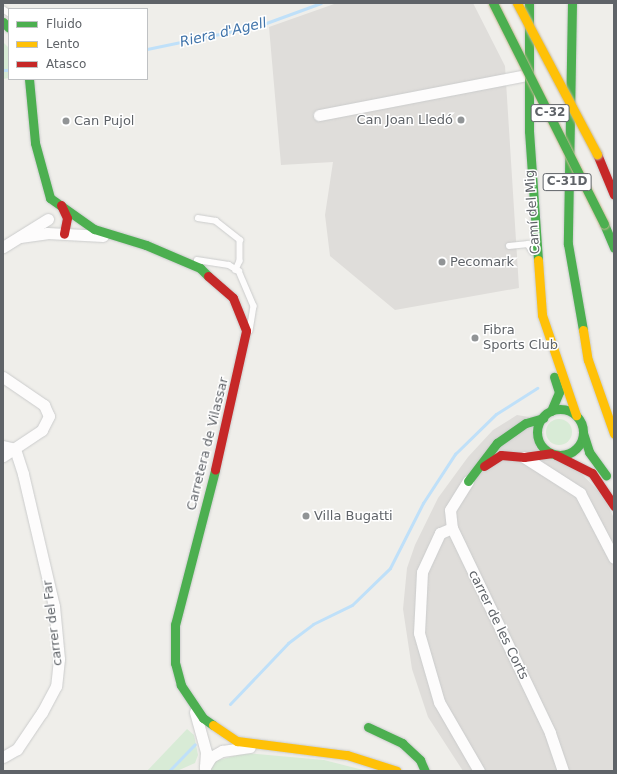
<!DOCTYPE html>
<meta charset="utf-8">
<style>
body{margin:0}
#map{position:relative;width:617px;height:774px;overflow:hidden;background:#efeeea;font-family:"DejaVu Sans",sans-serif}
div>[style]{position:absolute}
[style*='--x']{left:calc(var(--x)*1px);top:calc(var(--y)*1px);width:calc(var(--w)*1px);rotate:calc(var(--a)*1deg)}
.industrial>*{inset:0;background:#dfddda}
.green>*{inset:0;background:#d8ebd6}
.round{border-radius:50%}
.stream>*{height:3px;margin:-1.5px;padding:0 1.5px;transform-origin:1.5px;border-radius:1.5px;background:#bfe0f9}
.roads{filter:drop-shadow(0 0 1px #cbcccc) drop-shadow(0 0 1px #cbcccc)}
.lane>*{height:5.5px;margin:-2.75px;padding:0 2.75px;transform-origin:2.75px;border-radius:2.75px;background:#fdfcfc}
.street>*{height:11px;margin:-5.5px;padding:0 5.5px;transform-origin:5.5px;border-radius:5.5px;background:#fdfcfc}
.fast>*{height:9px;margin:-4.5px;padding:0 4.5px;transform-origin:4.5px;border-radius:4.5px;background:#4caf50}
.fast>.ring{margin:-4.5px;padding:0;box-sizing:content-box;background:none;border:9px solid #4caf50;border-radius:50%}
.slow>*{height:9px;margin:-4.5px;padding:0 4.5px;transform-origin:4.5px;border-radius:4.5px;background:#ffc107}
.jam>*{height:9px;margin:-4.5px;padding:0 4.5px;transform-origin:4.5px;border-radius:4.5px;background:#c62828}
.bridges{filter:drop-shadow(0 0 1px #c8b996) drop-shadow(0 0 1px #c8b996)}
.fast-bridge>*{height:9px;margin:-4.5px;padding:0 4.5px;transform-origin:4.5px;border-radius:4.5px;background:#4caf50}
.slow-bridge>*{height:9px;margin:-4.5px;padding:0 4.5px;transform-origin:4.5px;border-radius:4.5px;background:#ffc107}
.dots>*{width:11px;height:11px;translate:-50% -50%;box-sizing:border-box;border:2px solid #fff;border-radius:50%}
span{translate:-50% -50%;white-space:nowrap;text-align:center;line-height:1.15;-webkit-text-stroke:3px #fff;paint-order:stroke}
.shield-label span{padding:1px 3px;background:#fff;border:1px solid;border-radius:3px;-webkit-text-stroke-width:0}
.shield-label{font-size:12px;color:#5f6368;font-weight:700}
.poi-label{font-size:13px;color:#5f6368}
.right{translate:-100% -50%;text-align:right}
.left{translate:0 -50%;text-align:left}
.street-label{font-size:13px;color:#5f6368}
.water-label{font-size:14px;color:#4174aa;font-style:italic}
.frame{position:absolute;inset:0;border:4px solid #5f6368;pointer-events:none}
.legend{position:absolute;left:8px;top:8px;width:140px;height:72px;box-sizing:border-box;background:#fff;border:1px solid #bfc1c3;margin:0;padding:5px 7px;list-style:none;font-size:12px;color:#5f6368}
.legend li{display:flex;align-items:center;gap:8px;height:20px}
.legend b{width:20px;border:1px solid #bfc1c3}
</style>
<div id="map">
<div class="industrial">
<div style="clip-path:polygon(337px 3px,473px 3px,505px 66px,519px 288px,395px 310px,330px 256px,325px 215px,333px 162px,281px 165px,269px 27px)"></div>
<div style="clip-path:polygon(517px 415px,529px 417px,537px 449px,575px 467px,603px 496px,614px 518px,614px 771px,463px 771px,428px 717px,412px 669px,403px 609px,407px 568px,415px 545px,438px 498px,468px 457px,493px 430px)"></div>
</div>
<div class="green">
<div style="clip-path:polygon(3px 42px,9px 48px,9px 78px,3px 79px)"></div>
<div class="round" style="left:546px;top:419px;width:26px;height:26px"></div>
<div style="clip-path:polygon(187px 729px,194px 735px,198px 755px,195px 763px,177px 771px,147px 771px)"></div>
<div style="clip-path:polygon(245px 753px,324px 760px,367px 771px,212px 771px,210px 767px,215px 761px)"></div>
</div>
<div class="stream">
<div style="--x:147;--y:49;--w:113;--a:-11.7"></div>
<div style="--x:258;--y:26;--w:67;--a:-20.1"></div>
<div style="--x:3;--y:70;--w:6;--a:0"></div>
<div style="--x:230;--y:704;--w:84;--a:-46.4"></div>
<div style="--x:288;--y:643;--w:31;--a:-37"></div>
<div style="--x:313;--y:624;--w:43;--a:-26"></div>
<div style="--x:352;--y:605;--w:53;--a:-44.2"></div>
<div style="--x:390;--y:568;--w:73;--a:-63.1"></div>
<div style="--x:423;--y:503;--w:59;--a:-56.9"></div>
<div style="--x:455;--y:454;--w:57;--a:-44.3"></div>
<div style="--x:496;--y:414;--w:49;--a:-32.4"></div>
<div style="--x:169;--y:771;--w:37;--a:-46"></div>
</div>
<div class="roads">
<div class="lane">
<div style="--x:3;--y:9;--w:7;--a:34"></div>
<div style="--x:198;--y:218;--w:18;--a:9"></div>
<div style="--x:216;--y:221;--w:31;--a:38"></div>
<div style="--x:240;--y:240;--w:21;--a:90"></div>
<div style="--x:240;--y:261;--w:10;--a:114"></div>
<div style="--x:509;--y:246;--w:19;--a:-6"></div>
<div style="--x:528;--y:244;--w:9;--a:58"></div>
<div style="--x:197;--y:260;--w:32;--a:9"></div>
<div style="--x:229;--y:265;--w:12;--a:31"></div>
<div style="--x:239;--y:271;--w:38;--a:67"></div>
<div style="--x:254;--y:306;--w:25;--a:99"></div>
</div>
<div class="street">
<div style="--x:319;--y:115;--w:206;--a:-10.9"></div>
<div style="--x:20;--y:237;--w:27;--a:-8"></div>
<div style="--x:47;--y:233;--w:56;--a:3.1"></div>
<div style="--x:3;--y:247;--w:53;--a:-31.9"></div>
<div style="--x:3;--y:377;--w:50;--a:34.3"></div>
<div style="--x:44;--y:405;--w:12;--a:66"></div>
<div style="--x:49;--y:416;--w:16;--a:117"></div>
<div style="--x:42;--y:430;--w:47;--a:146.3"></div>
<div style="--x:3;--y:446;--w:12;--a:14"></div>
<div style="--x:15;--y:449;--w:26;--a:72"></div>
<div style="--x:23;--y:474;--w:136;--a:76.8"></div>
<div style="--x:54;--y:606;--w:53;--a:84.6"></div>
<div style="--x:59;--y:659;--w:27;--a:96"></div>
<div style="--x:56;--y:686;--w:30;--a:118"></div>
<div style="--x:42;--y:712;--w:45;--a:124"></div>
<div style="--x:17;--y:749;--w:16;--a:150"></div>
<div style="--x:524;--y:457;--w:67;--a:32.7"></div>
<div style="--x:580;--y:493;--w:73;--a:62.4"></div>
<div style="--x:468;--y:481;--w:34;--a:122"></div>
<div style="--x:450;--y:510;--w:18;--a:84"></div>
<div style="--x:452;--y:528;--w:227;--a:64.4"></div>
<div style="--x:550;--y:733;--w:40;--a:71.1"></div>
<div style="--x:452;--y:528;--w:13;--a:157"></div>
<div style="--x:440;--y:533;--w:43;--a:114.8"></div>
<div style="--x:422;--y:572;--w:61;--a:92.8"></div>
<div style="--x:419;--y:633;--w:72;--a:73.8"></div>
<div style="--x:439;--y:702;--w:80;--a:59.9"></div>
<div style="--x:195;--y:712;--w:41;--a:74.6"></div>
<div style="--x:206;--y:752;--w:16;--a:94"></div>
<div style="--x:205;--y:767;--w:12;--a:-59"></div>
<div style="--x:211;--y:757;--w:13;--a:-29"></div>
<div style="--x:222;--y:751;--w:28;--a:-8"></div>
</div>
<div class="fast">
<div style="--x:529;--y:3;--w:128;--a:90"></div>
<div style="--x:529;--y:131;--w:129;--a:86"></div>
<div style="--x:572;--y:3;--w:241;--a:91"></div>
<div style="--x:568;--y:244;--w:87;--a:80.1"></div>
<div style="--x:3;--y:22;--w:8;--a:45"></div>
<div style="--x:29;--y:79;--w:64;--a:84.6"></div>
<div style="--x:35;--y:143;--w:57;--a:74.7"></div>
<div style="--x:50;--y:198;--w:54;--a:35.2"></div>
<div style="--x:94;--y:229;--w:54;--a:17.1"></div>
<div style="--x:146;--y:245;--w:59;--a:23.1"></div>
<div style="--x:200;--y:268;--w:11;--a:45"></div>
<div style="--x:604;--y:224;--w:26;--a:67"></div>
<div class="ring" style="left:537px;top:409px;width:37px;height:37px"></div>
<div style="--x:551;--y:411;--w:21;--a:-67"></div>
<div style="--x:559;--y:392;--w:16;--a:-108"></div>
<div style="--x:583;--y:433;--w:20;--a:72"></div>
<div style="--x:589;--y:452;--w:29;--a:54"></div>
<div style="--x:468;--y:481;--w:48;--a:-52.7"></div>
<div style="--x:497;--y:443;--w:35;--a:-35"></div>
<div style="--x:526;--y:423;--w:18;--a:-16"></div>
<div style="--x:213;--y:725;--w:12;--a:-145"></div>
<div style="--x:203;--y:718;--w:40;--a:-124"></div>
<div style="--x:181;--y:685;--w:23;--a:-105"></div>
<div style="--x:175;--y:663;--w:38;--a:-90"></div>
<div style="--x:175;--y:625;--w:160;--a:-75.5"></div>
<div style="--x:368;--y:727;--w:38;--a:25"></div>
<div style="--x:402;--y:743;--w:25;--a:43"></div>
<div style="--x:420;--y:760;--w:12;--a:66"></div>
</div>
<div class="slow">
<div style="--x:538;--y:260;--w:55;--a:85.8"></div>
<div style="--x:542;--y:315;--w:106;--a:71.2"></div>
<div style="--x:583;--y:330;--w:30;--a:81"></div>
<div style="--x:588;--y:360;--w:78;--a:70.6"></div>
<div style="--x:213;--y:725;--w:29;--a:34"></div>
<div style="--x:237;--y:741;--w:111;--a:7.3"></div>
<div style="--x:347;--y:755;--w:52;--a:17.7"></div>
</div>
<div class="jam">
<div style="--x:597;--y:154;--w:44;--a:67.5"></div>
<div style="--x:61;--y:205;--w:14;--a:65"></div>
<div style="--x:67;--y:218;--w:16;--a:101"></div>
<div style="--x:208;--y:276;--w:33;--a:41"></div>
<div style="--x:233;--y:298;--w:35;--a:68"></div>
<div style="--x:246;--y:331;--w:142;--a:102.6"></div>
<div style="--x:556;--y:455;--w:40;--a:26.6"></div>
<div style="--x:592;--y:473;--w:40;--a:56"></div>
<div style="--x:484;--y:466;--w:20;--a:-33"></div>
<div style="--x:501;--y:455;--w:23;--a:5"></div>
<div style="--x:524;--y:457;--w:27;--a:-8"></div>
</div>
</div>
<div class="bridges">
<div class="fast-bridge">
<div style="--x:493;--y:3;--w:247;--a:63.3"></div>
</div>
<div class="slow-bridge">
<div style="--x:517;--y:3;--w:171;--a:62.1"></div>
</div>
</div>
<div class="dots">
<div style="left:461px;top:120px;background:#919496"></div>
<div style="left:66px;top:121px;background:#919496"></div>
<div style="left:442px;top:262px;background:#919496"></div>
<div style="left:475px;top:338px;background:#919496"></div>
<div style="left:306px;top:516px;background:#919496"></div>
</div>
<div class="shield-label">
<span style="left:550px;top:113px">C-32</span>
<span style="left:567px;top:182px">C-31D</span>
</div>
<div class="poi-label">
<span class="right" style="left:453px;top:120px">Can Joan Lledó</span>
<span class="left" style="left:74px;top:121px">Can Pujol</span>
<span class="left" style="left:450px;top:262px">Pecomark</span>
<span class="left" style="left:483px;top:338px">Fibra<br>Sports Club</span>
<span class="left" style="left:314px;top:516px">Villa Bugatti</span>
</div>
<div class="street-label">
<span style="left:533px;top:212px;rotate:-94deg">Camí del Mig</span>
<span style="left:208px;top:444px;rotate:-76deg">Carretera de Vilassar</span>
<span style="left:53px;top:623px;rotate:-97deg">carrer del Far</span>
<span style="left:498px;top:625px;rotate:64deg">carrer de les Corts</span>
</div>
<div class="water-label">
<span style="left:223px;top:32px;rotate:-13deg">Riera d'Agell</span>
</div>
<div class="frame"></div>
<ul class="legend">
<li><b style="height:5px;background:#4caf50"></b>Fluido</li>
<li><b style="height:5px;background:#ffc107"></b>Lento</li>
<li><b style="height:5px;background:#c62828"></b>Atasco</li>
</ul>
</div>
